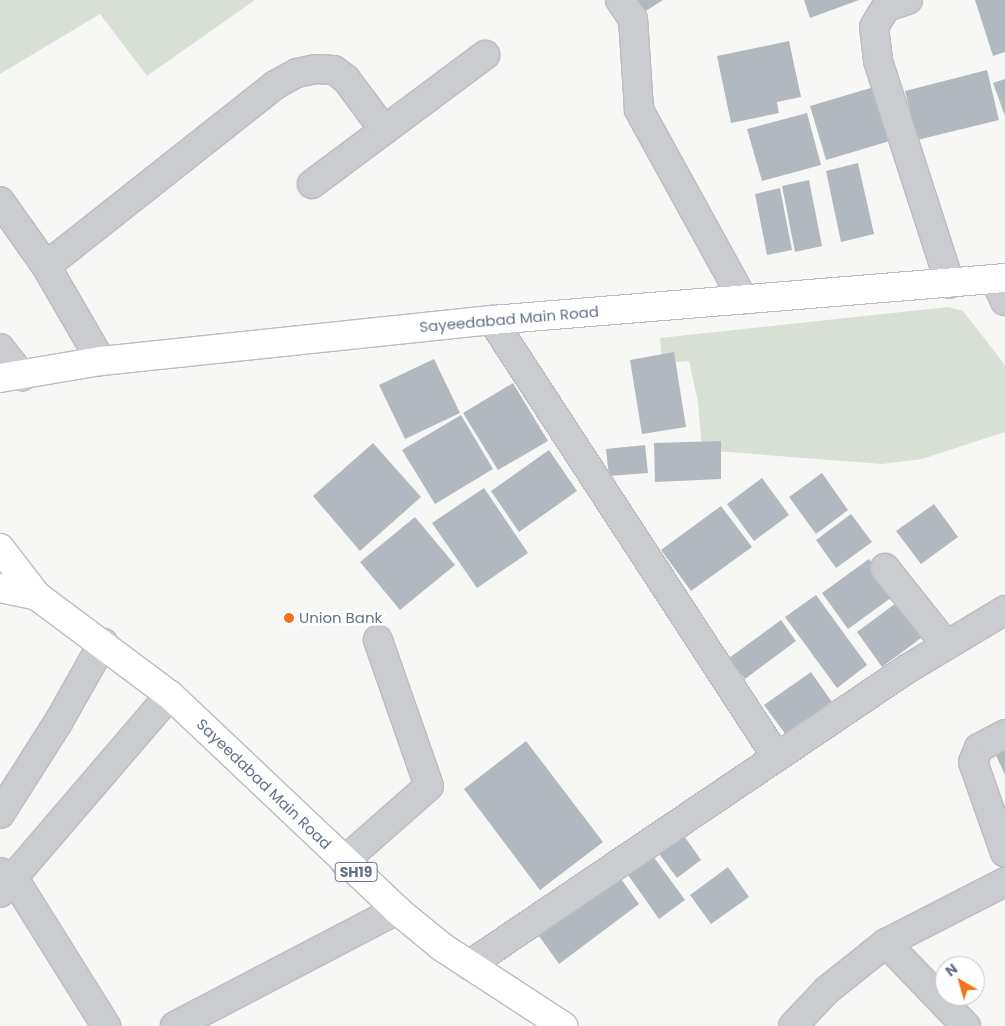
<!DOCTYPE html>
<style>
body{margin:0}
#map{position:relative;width:1005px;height:1026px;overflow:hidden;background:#f7f8f5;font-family:Poppins,sans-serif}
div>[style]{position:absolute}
.green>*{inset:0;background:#d8e0d5}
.building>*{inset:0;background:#b2b8c0}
.roads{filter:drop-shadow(1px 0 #babdc2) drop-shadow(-1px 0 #babdc2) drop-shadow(0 1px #babdc2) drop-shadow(0 -1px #babdc2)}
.minor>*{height:28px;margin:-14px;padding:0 14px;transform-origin:14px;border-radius:14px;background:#caccd0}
.major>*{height:28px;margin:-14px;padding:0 14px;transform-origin:14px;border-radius:14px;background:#fff}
.dots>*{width:14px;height:14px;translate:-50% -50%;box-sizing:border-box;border:2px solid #fff;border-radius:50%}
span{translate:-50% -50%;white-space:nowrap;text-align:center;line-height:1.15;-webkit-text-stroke:5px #fff;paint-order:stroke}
.shield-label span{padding:1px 4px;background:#fff;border:1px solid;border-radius:4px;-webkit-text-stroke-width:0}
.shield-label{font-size:14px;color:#647289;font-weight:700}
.street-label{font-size:15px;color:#647289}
.poi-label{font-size:15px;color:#647289}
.left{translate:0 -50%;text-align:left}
.north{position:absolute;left:935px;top:956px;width:50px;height:50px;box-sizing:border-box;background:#fff;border:1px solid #c1c7d0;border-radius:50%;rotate:322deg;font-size:14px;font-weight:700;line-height:20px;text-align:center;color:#647289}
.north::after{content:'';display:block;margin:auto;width:18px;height:22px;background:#f57218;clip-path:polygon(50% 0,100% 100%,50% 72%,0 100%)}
</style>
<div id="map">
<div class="green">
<i style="clip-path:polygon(0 0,255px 0,147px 76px,100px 14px,0 74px)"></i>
<i style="clip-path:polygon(948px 307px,963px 311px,1005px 365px,1005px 432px,922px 459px,882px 464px,702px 450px,698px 402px,689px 361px,662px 363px,660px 338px)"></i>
</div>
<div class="building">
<i style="clip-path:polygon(632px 0,663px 0,641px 14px)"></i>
<i style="clip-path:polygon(804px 0,859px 0,810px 18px)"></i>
<i style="clip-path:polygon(975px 0,1005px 0,1005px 52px,993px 56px)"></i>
<i style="clip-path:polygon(789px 41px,801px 97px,777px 102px,779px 113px,731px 123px,717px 56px)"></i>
<i style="clip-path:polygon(987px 70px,999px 120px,917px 140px,905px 91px)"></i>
<i style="clip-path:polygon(1005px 79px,1005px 116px,993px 83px)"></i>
<i style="clip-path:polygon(874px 87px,890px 141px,826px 160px,810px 106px)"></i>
<i style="clip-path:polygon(807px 113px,821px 165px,762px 181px,747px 129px)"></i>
<i style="clip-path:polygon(858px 163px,874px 234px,841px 242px,826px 171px)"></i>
<i style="clip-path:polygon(809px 180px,822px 246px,795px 252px,782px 186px)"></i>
<i style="clip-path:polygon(780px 188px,792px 250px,767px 255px,755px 194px)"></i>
<i style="clip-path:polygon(674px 352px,686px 427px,642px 434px,630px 360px)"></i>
<i style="clip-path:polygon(434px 359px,460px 413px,405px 439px,379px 385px)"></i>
<i style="clip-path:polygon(513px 383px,548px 441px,498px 470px,463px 413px)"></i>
<i style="clip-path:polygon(461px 415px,493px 469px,435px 504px,402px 450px)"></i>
<i style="clip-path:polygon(721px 441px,721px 479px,655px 482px,654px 443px)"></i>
<i style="clip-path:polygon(373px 443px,421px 497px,360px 551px,313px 496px)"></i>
<i style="clip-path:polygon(645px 445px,648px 473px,609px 476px,606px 449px)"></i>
<i style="clip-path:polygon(549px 450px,577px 491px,519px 532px,491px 491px)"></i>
<i style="clip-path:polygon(822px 473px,848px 510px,816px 534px,789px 497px)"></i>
<i style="clip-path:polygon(762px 478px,789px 515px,754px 541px,727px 504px)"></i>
<i style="clip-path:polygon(484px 488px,528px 553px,477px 588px,432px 523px)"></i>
<i style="clip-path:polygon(934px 504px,958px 537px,921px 564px,896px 531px)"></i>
<i style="clip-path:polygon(721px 506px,752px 547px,691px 591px,661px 550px)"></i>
<i style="clip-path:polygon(851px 514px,872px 542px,836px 568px,816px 540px)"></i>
<i style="clip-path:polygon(415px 517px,455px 565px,400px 610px,360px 562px)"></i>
<i style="clip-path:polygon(869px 559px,895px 595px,848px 629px,822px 593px)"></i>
<i style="clip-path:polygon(816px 595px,867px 665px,837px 688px,785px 617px)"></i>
<i style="clip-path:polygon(900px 600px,925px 635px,882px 667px,857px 632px)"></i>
<i style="clip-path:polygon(781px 620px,796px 641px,745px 679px,729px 658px)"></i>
<i style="clip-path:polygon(811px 672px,832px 702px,786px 735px,764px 705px)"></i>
<i style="clip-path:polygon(526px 741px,603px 842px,540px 890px,464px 789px)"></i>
<i style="clip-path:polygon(1005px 743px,1005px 775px,993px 749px)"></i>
<i style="clip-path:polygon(682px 833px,701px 860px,677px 878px,657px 851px)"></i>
<i style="clip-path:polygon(653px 856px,685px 900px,659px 919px,628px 875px)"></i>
<i style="clip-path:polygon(728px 867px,749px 897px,711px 924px,690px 895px)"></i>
<i style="clip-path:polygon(619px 876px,639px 904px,559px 964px,539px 936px)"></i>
</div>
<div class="roads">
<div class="minor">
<i style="left:620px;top:0;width:23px;rotate:56deg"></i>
<i style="left:633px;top:19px;width:91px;rotate:86.2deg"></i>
<i style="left:639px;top:110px;width:216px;rotate:61.2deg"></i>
<i style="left:908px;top:0;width:23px;rotate:162deg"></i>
<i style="left:886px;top:7px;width:23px;rotate:121deg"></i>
<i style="left:874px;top:27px;width:34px;rotate:83deg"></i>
<i style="left:878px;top:61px;width:234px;rotate:72.1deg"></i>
<i style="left:312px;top:184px;width:216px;rotate:-36.7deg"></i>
<i style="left:0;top:201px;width:80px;rotate:54.7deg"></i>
<i style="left:46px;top:266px;width:110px;rotate:59.9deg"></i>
<i style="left:46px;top:266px;width:292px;rotate:-38.3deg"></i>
<i style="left:275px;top:85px;width:25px;rotate:-29deg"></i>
<i style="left:297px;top:73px;width:19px;rotate:-12deg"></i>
<i style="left:316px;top:69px;width:18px;rotate:3deg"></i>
<i style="left:334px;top:70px;width:15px;rotate:37deg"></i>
<i style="left:346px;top:79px;width:64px;rotate:53.3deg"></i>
<i style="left:995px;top:280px;width:23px;rotate:65deg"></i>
<i style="left:492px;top:320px;width:520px;rotate:56.92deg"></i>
<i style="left:0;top:348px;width:36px;rotate:52deg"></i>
<i style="left:885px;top:568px;width:98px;rotate:51.6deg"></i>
<i style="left:1005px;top:734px;width:30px;rotate:152deg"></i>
<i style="left:979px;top:748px;width:15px;rotate:113deg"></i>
<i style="left:973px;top:762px;width:96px;rotate:70.6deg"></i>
<i style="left:0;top:814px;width:110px;rotate:-57.6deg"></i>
<i style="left:59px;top:721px;width:90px;rotate:-60.6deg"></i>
<i style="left:344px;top:861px;width:113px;rotate:-41.4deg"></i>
<i style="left:429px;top:786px;width:155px;rotate:-109.3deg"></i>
<i style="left:0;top:872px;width:14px;rotate:21deg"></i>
<i style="left:13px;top:877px;width:176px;rotate:58deg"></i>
<i style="left:0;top:893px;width:261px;rotate:-49.4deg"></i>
<i style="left:886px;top:943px;width:115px;rotate:46.1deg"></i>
<i style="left:469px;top:965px;width:529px;rotate:-34.05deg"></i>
<i style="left:907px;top:669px;width:114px;rotate:-31deg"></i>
<i style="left:175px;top:1026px;width:250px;rotate:-27.6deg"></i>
<i style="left:793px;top:1026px;width:50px;rotate:-46.6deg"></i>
<i style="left:827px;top:990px;width:75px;rotate:-38.5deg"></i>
<i style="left:886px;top:943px;width:134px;rotate:-27.1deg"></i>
</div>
<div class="major">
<i style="left:0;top:378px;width:102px;rotate:-9.6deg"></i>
<i style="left:101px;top:361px;width:393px;rotate:-6deg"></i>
<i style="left:492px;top:320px;width:515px;rotate:-4.68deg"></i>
<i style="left:0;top:548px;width:61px;rotate:52.4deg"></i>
<i style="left:37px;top:596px;width:166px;rotate:36.7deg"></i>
<i style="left:170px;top:695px;width:313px;rotate:43.4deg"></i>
<i style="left:397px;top:910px;width:58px;rotate:39.4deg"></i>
<i style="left:442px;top:947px;width:145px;rotate:33.1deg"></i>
<i style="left:0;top:588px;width:38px;rotate:12deg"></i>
</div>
</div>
<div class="dots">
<i style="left:289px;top:618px;background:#f57218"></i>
</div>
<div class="shield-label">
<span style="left:356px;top:872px">SH19</span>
</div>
<div class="street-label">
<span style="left:509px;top:319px;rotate:-5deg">Sayeedabad Main Road</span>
<span style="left:264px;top:784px;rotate:44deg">Sayeedabad Main Road</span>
</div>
<div class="poi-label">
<span class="left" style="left:299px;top:618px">Union Bank</span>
</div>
<div class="north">N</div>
</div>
